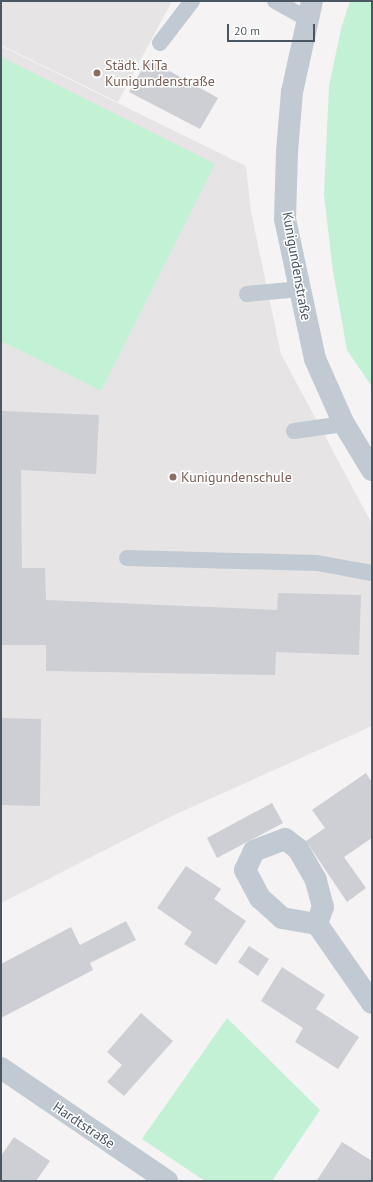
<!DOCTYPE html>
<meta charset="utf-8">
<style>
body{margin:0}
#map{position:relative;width:373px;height:1182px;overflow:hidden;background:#f5f3f3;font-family:"PT Sans",sans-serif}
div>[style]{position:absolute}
.education>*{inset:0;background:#e6e4e5}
.green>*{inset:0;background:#c3f1d5}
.building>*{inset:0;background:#cdcfd5}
.service>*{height:16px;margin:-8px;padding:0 8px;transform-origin:8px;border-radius:8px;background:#c1cad2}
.minor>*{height:22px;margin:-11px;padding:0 11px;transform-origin:11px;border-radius:11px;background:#c1cad2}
.dots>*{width:11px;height:11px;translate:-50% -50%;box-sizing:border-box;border:2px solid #fff;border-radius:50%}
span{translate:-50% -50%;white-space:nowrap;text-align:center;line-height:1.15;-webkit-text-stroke:3px #fff;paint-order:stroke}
.education-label{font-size:14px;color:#785e54}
.left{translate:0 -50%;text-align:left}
.street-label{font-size:14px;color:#4a5661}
.frame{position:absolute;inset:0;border:2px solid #4a5661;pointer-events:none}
.scale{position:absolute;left:227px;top:24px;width:88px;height:18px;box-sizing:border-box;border:2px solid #4a5661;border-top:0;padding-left:5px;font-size:12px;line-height:14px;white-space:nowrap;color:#4a5661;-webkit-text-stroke:3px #fff;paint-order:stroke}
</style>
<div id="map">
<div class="education">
<i style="clip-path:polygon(1px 1px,172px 1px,118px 102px,1px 45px)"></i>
<i style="clip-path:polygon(1px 46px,246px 166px,251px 212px,281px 354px,372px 524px,372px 726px,174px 815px,1px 903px)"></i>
</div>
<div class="green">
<i style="clip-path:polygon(350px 1px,372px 1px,372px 387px,347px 350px,333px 271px,324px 195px,329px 86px,341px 29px)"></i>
<i style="clip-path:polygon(1px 57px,215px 164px,101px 391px,1px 341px)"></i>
<i style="clip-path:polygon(227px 1018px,320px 1110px,272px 1181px,205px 1181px,142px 1139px)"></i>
</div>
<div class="building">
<i style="clip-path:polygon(148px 59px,218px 98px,200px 129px,129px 92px)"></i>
<i style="clip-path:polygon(1px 411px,99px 415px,96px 474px,21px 470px,22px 568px,45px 568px,46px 600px,277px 610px,278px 593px,361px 595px,359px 655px,276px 652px,275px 675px,46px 671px,46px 645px,1px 645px)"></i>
<i style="clip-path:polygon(1px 718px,41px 719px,40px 806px,1px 805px)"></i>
<i style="clip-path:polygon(366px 773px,372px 782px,372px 838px,344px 857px,366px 888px,347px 902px,306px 841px,325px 828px,312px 810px)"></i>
<i style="clip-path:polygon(272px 803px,283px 823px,217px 858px,207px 838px)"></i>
<i style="clip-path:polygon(186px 866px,221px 889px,214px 899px,246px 921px,216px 965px,184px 944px,192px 932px,157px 908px)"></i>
<i style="clip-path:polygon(126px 921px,136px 940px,90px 963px,93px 970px,1px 1018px,1px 964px,71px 927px,80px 945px)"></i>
<i style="clip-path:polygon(249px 946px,269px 959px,258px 976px,238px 962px)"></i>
<i style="clip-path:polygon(282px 967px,325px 995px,316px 1009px,359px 1037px,338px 1069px,295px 1042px,303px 1028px,261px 1001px)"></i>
<i style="clip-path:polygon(141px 1013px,173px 1041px,124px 1096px,107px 1082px,122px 1065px,107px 1052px)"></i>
<i style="clip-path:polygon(14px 1137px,50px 1161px,36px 1181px,1px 1181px,1px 1156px)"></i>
<i style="clip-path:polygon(342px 1142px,372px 1161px,372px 1181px,317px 1180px)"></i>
</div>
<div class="service">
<i style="left:275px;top:1px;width:38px;rotate:29deg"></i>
<i style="left:160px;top:43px;width:53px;rotate:-52.7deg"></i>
<i style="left:247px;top:294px;width:53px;rotate:-5.4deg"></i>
<i style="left:294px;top:431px;width:50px;rotate:-8deg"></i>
<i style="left:127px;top:558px;width:190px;rotate:1.5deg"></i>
<i style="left:317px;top:563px;width:56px;rotate:10.3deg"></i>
</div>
<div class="minor">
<i style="left:312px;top:1px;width:93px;rotate:102.4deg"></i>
<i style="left:292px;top:92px;width:60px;rotate:94.8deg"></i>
<i style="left:287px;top:152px;width:67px;rotate:91.7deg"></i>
<i style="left:285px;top:219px;width:143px;rotate:77.9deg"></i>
<i style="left:315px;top:359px;width:71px;rotate:66deg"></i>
<i style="left:344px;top:424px;width:54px;rotate:58.7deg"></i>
<i style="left:317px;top:924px;width:18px;rotate:-71deg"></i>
<i style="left:323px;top:907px;width:28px;rotate:-105deg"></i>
<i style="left:316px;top:880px;width:36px;rotate:-120deg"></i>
<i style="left:298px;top:849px;width:16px;rotate:-142deg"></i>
<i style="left:285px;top:839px;width:33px;rotate:159deg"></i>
<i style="left:254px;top:851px;width:21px;rotate:115deg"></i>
<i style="left:245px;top:870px;width:32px;rotate:62deg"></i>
<i style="left:260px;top:898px;width:30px;rotate:42deg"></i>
<i style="left:282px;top:918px;width:36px;rotate:10deg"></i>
<i style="left:317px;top:924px;width:96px;rotate:55.2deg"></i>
<i style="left:1px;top:1068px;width:201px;rotate:34.2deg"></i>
</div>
<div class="dots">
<i style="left:97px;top:73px;background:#8d6e63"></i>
<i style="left:173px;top:477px;background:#8d6e63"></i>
</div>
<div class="education-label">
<span class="left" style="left:105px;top:73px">Städt. KiTa<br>Kunigundenstraße</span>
<span class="left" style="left:181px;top:477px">Kunigundenschule</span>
</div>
<div class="street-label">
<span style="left:297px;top:266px;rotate:80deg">Kunigundenstraße</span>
<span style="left:84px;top:1125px;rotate:34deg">Hardtstraße</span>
</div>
<div class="frame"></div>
<div class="scale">20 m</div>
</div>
